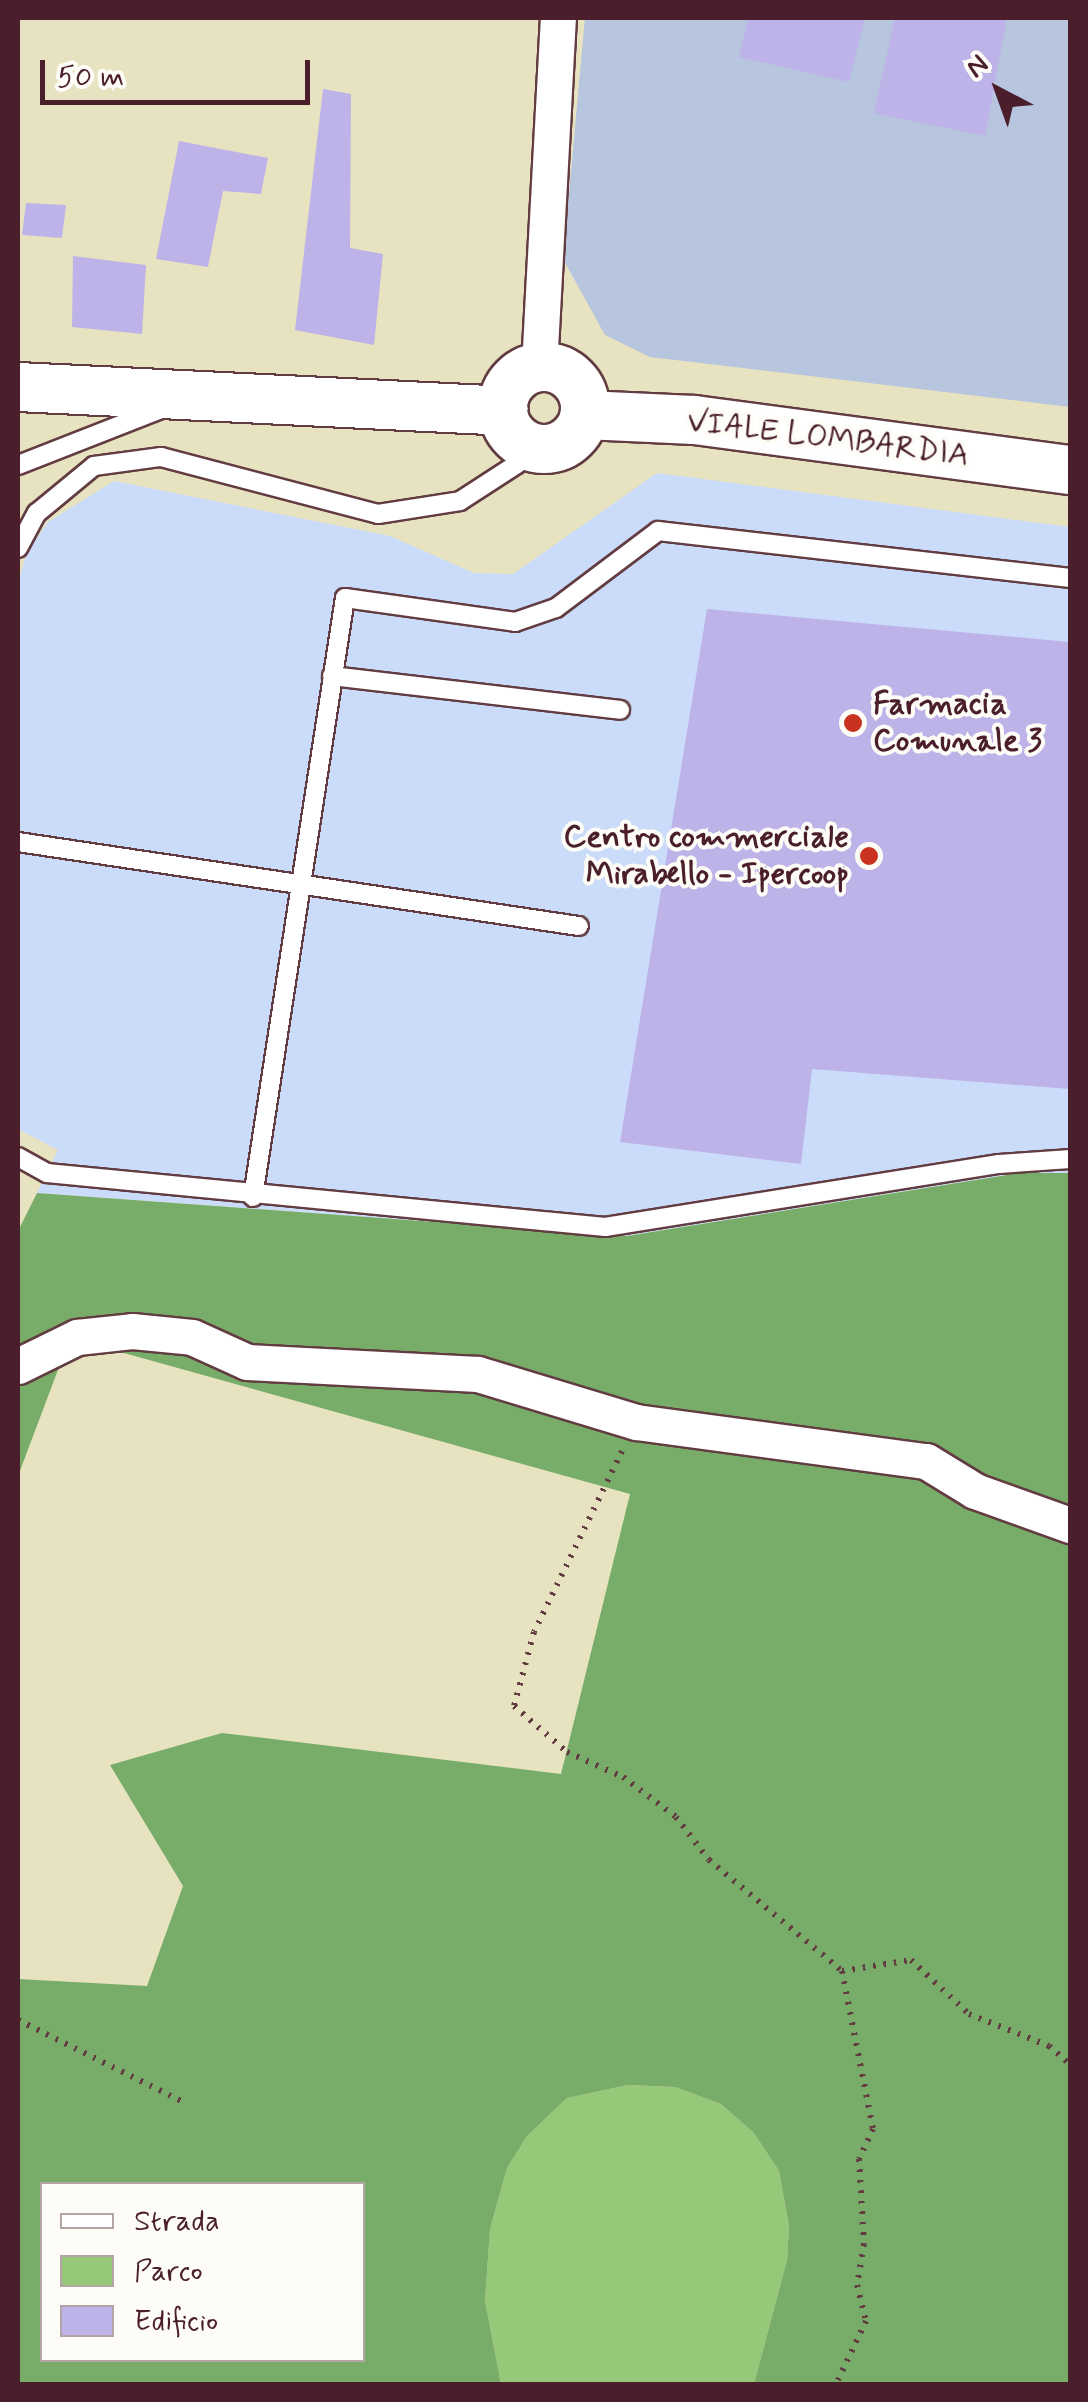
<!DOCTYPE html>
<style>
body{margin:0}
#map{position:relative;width:1088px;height:2402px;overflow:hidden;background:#e7e2c0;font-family:Mynerve,sans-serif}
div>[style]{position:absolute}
.built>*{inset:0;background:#cadcf9}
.industrial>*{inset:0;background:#b7c5de}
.green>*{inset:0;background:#96c879}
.forest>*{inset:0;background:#78ac69}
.building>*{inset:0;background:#bdb3e8}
.path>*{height:6px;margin-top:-3px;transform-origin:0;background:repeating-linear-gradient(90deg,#623c41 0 2.5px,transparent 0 10.5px)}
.roads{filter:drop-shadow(2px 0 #623c41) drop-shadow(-2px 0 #623c41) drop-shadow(0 2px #623c41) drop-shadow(0 -2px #623c41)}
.service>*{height:18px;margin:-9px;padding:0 9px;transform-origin:9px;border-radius:9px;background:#fff}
.minor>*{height:35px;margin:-17.5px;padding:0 17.5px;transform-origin:17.5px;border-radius:17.5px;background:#fff}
.secondary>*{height:48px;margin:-24px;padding:0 24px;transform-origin:24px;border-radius:24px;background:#fff}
.secondary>.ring{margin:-24px;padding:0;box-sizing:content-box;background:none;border:48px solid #fff;border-radius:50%}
.dots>*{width:28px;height:28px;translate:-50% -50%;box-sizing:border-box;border:5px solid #fdfcf7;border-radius:50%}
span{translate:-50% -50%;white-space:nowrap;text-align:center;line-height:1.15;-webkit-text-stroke:8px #fdfcf7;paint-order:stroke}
.street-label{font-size:32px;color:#4a1f2b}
.poi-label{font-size:32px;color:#4a1f2b;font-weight:700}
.left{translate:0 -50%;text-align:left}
.right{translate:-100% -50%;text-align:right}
.frame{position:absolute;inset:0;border:20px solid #4a1f2b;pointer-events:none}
.legend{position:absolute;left:40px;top:2182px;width:325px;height:180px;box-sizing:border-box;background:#fdfcf7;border:2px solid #b5a4a5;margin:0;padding:12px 18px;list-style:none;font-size:30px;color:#4a1f2b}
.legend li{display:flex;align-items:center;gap:20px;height:50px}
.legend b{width:50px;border:2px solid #b5a4a5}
.north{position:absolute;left:948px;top:40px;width:100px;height:100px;-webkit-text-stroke:8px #fdfcf7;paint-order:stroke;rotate:319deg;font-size:28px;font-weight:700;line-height:40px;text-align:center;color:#4a1f2b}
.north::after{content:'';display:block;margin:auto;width:35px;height:45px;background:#4a1f2b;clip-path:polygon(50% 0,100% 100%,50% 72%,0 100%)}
.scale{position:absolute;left:40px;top:60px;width:270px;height:45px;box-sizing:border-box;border:5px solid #4a1f2b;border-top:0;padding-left:12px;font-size:30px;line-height:35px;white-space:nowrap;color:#4a1f2b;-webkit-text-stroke:8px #fdfcf7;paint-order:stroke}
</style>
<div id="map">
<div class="built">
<i style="clip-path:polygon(657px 473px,1070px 527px,1070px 1173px,1019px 1173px,627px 1236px,37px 1193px,58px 1150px,18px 1129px,18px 583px,27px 552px,48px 522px,114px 481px,390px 536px,474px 573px,513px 574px)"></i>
</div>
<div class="industrial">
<i style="clip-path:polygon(585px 18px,1070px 18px,1070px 407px,650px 357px,605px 335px,563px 259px)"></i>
</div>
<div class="green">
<i style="clip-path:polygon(628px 2085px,675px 2087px,721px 2104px,754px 2133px,779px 2171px,789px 2226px,787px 2260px,754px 2384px,501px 2384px,485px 2301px,490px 2229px,507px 2168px,527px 2136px,567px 2098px)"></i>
</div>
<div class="forest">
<i style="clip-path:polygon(evenodd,1020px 1173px,1070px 1173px,1070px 2384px,754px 2384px,787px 2260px,789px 2226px,779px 2171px,754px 2133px,721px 2104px,675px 2087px,628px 2085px,567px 2098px,527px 2136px,507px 2168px,490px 2229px,485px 2301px,501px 2384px,18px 2384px,18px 1979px,147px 1986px,183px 1886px,110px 1765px,222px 1733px,561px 1774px,630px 1494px,70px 1338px,18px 1476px,18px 1231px,37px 1193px,627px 1236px,1020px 1173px,42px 2184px,362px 2184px,362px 2360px,42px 2360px,42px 2184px)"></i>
</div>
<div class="building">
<i style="clip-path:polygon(748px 18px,865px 18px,849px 82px,739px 57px)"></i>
<i style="clip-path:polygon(895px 18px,1007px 18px,985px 136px,874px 113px)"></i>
<i style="clip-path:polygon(323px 89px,351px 94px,350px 248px,383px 254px,374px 345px,295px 330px)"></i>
<i style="clip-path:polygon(179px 141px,268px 158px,261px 194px,223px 191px,208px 267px,156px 259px)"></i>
<i style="clip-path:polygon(26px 203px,66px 205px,62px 238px,22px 235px)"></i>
<i style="clip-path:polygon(73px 256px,146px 265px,142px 334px,72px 327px)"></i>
<i style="clip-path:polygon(707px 609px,1070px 642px,1070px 1089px,812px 1069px,801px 1164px,620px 1142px)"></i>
</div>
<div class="path">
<i style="left:622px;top:1451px;width:201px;rotate:115.9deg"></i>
<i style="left:534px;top:1632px;width:77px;rotate:105.1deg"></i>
<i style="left:514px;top:1706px;width:70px;rotate:41deg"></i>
<i style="left:567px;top:1752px;width:61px;rotate:24.1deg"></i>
<i style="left:623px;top:1777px;width:66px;rotate:37deg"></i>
<i style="left:676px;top:1817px;width:54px;rotate:52.5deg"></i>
<i style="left:709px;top:1860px;width:173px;rotate:39.8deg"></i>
<i style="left:842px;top:1971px;width:161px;rotate:78.9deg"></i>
<i style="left:873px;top:2129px;width:33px;rotate:115deg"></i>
<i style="left:859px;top:2159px;width:85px;rotate:86.6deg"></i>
<i style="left:864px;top:2244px;width:42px;rotate:99.7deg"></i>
<i style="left:857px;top:2285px;width:37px;rotate:76deg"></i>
<i style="left:866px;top:2321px;width:70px;rotate:115.5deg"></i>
<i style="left:842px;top:1971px;width:70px;rotate:-9.1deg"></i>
<i style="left:911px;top:1960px;width:79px;rotate:43deg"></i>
<i style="left:969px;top:2014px;width:86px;rotate:21.8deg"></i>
<i style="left:1049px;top:2046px;width:28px;rotate:41deg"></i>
<i style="left:18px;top:2020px;width:182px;rotate:26.4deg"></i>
</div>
<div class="roads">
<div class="service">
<i style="left:18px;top:465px;width:154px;rotate:-21.4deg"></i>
<i style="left:18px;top:548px;width:40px;rotate:-62deg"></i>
<i style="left:37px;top:513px;width:74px;rotate:-39.5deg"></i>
<i style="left:94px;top:466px;width:68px;rotate:-7.7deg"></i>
<i style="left:161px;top:457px;width:224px;rotate:14.7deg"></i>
<i style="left:378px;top:514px;width:83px;rotate:-9deg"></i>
<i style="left:460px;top:501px;width:68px;rotate:-33deg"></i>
<i style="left:517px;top:464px;width:21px;rotate:-71deg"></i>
<i style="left:332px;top:676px;width:290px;rotate:6.7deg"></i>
<i style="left:18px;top:842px;width:567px;rotate:8.52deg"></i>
<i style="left:18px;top:1157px;width:33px;rotate:29deg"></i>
<i style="left:47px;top:1173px;width:561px;rotate:5.53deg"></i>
<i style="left:605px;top:1227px;width:399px;rotate:-9.1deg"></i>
<i style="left:999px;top:1164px;width:71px;rotate:-4deg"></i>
<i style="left:253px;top:1197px;width:606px;rotate:-81.27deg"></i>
<i style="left:345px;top:598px;width:172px;rotate:8deg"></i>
<i style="left:515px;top:622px;width:43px;rotate:-18.9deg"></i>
<i style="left:556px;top:608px;width:128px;rotate:-37deg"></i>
<i style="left:658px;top:531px;width:415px;rotate:6.5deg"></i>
</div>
<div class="minor">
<i style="left:539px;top:367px;width:350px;rotate:-86.9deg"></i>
<i style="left:18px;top:1366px;width:66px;rotate:-26.2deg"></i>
<i style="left:77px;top:1337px;width:55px;rotate:-6.2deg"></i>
<i style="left:132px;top:1331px;width:60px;rotate:5.7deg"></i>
<i style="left:192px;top:1337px;width:60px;rotate:24.4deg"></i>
<i style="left:247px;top:1362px;width:231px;rotate:3deg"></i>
<i style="left:478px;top:1374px;width:165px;rotate:16.9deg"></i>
<i style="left:636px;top:1422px;width:293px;rotate:7.7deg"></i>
<i style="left:926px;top:1461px;width:57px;rotate:31.5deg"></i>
<i style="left:975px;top:1491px;width:101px;rotate:19.7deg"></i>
</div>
<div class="secondary">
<i class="ring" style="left:503px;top:367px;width:34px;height:34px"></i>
<i style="left:18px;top:387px;width:486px;rotate:2.8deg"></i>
<i style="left:585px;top:415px;width:109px;rotate:2.6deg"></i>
<i style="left:694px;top:420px;width:379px;rotate:7.6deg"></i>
</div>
</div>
<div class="dots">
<i style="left:853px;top:723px;background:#c8321e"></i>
<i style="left:869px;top:856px;background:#c8321e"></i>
</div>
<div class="street-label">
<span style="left:828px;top:439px;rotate:7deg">VIALE LOMBARDIA</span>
</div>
<div class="poi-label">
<span class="left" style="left:873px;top:723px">Farmacia<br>Comunale 3</span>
<span class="right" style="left:849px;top:856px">Centro commerciale<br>Mirabello - Ipercoop</span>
</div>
<div class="frame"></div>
<ul class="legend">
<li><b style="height:12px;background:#fff"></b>Strada</li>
<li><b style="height:28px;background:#96c879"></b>Parco</li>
<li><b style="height:28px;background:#bdb3e8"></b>Edificio</li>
</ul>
<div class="north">N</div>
<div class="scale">50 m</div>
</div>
